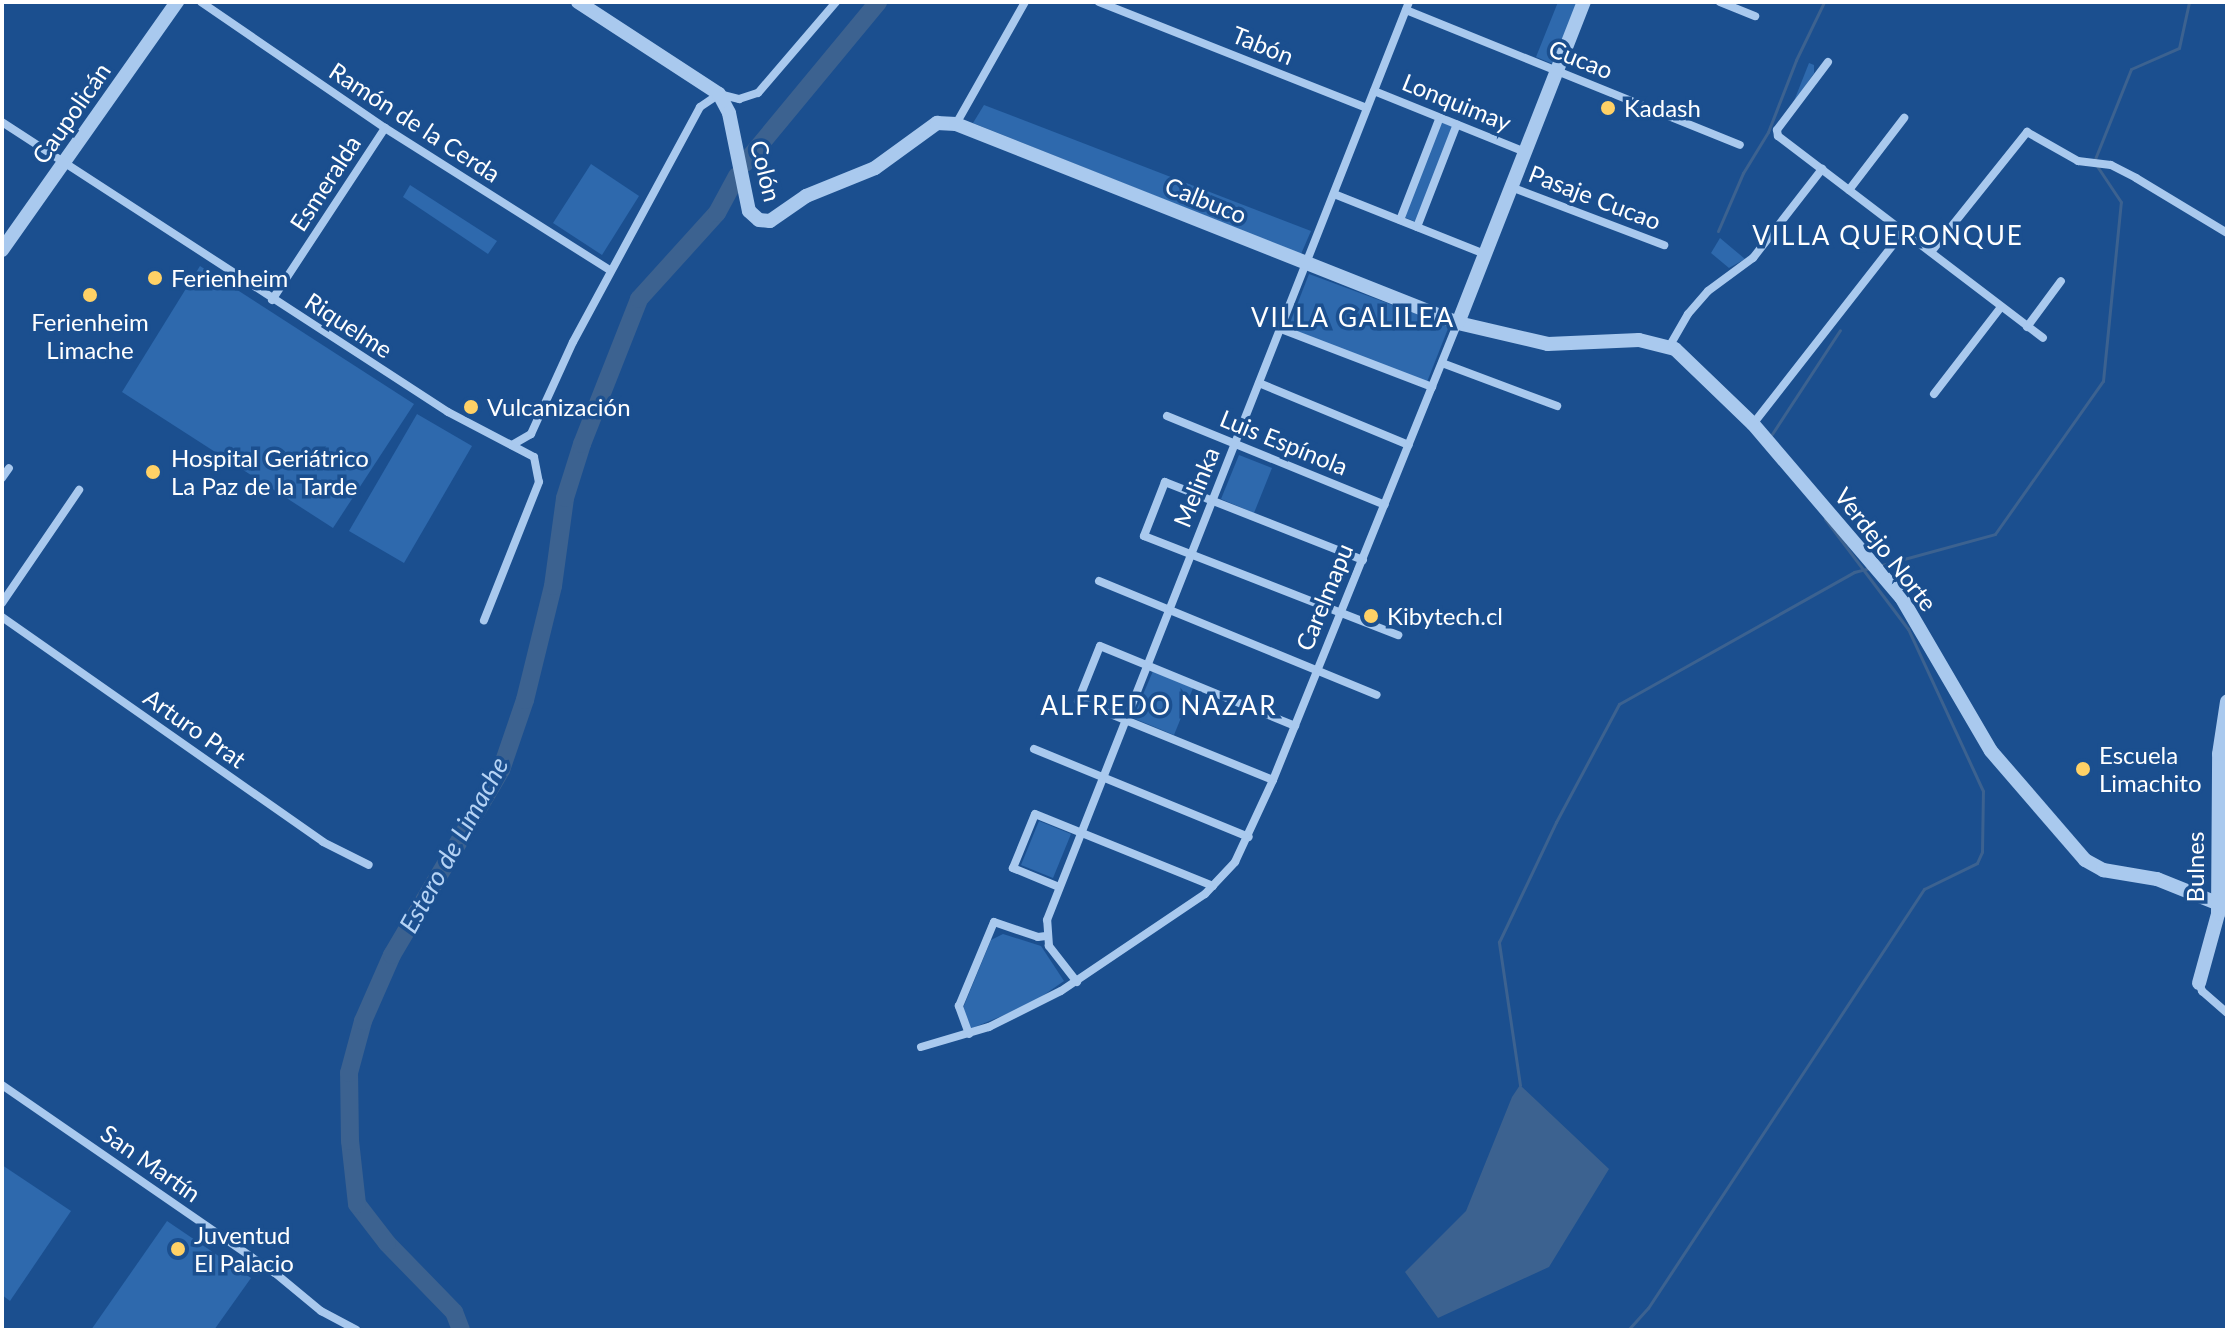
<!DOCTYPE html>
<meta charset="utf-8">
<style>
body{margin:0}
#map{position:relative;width:2229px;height:1332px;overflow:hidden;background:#1b4f8f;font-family:Lato,sans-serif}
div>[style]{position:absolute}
.green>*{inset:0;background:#2e69ad}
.water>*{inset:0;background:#3c6290}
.stream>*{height:3px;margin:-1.5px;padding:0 1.5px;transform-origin:1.5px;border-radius:1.5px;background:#3c6290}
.river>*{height:18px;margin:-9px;padding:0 9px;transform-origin:9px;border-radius:9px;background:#3c6290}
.minor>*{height:8px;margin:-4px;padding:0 4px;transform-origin:4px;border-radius:4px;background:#a9c9ee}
.tertiary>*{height:14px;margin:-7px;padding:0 7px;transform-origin:7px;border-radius:7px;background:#a9c9ee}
.dots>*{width:22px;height:22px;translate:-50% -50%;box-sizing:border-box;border:4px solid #1b4f8f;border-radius:50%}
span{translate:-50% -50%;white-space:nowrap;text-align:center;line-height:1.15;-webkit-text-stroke:7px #1b4f8f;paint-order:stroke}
.street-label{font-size:24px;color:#fff}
.poi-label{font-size:24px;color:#fff}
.left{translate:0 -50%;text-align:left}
.neighbourhood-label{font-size:26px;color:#fff;letter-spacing:2px}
.water-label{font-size:26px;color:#b5d3f5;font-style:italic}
.frame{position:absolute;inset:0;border:4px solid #fff;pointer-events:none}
</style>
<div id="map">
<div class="green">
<i style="clip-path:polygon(1558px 2px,1577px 2px,1553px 64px,1536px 57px)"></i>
<i style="clip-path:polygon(1809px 63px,1814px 65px,1814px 73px,1792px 106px)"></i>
<i style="clip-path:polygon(984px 105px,1311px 231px,1301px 254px,973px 123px)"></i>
<i style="clip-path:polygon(1441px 122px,1454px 127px,1416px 222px,1404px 217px)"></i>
<i style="clip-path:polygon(591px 164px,639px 196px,602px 255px,553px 223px)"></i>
<i style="clip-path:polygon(410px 185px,497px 241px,488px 254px,403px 197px)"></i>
<i style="clip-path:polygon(1720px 238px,1745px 259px,1729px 268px,1711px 253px)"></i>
<i style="clip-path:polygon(200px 266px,414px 404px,333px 528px,122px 392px)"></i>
<i style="clip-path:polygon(1309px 274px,1449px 326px,1427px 382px,1288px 328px)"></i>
<i style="clip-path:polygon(417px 414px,472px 446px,404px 563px,349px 531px)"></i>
<i style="clip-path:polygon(1239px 455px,1272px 468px,1254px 513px,1221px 499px)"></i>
<i style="clip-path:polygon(1153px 671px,1193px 688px,1174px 735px,1133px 718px)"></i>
<i style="clip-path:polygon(1039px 821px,1071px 834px,1053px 878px,1021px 865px)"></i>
<i style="clip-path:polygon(1003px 934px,1041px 946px,1064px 981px,1031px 1004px,970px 1029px,963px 1008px,991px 940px)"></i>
<i style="clip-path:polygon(2px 1165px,71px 1211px,10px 1301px,2px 1295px)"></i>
<i style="clip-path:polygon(167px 1221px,251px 1278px,214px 1330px,91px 1330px)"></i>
</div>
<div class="water">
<i style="clip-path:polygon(1520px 1085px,1609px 1169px,1549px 1267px,1438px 1318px,1405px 1272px,1466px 1211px,1512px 1097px)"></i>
</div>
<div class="stream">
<i style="left:2095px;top:159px;width:97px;rotate:-68.2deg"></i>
<i style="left:2131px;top:69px;width:52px;rotate:-23.6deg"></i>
<i style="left:2179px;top:48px;width:47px;rotate:-77.7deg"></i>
<i style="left:1718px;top:231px;width:63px;rotate:-66.7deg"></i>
<i style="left:1743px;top:173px;width:48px;rotate:-58.6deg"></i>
<i style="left:1768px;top:132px;width:77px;rotate:-68.7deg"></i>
<i style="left:1796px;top:60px;width:64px;rotate:-64.2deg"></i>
<i style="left:1772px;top:434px;width:124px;rotate:-56.8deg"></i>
<i style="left:1882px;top:565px;width:117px;rotate:-15.3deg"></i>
<i style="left:1995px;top:534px;width:187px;rotate:-54.8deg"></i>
<i style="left:2103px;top:381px;width:180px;rotate:-84.3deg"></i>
<i style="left:2121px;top:202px;width:43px;rotate:-123.7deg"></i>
<i style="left:1520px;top:1085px;width:145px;rotate:-98.4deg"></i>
<i style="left:1499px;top:942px;width:133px;rotate:-64.6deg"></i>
<i style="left:1556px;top:822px;width:134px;rotate:-61.9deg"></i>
<i style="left:1619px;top:704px;width:270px;rotate:-29.3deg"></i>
<i style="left:1854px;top:572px;width:16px;rotate:-14deg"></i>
<i style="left:1628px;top:1330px;width:30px;rotate:-48deg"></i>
<i style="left:1648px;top:1308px;width:502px;rotate:-56.63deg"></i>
<i style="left:1924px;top:889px;width:59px;rotate:-26.1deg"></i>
<i style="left:1977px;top:863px;width:12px;rotate:-66deg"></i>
<i style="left:1982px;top:852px;width:61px;rotate:-89.1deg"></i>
<i style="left:1983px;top:791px;width:179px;rotate:-114.8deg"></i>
<i style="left:1908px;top:629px;width:138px;rotate:-127deg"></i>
</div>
<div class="river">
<i style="left:745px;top:163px;width:209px;rotate:-50.4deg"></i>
<i style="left:461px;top:1330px;width:19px;rotate:-111deg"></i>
<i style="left:454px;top:1312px;width:96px;rotate:-134.2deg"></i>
<i style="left:387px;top:1243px;width:49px;rotate:-127.6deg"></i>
<i style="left:357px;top:1204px;width:63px;rotate:-96.3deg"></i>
<i style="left:350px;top:1141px;width:68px;rotate:-90.8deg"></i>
<i style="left:349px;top:1073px;width:54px;rotate:-74.9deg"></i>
<i style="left:363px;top:1021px;width:72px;rotate:-66.3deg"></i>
<i style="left:392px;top:955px;width:215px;rotate:-59.5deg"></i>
<i style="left:501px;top:770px;width:74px;rotate:-71.1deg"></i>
<i style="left:525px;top:700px;width:117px;rotate:-76.2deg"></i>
<i style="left:553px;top:586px;width:89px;rotate:-82.2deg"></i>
<i style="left:565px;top:498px;width:57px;rotate:-72.5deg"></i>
<i style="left:582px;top:444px;width:156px;rotate:-68.5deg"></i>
<i style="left:639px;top:299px;width:116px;rotate:-47.8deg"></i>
<i style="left:717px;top:213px;width:42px;rotate:-61.6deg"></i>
</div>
<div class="minor">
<i style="left:201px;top:2px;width:223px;rotate:34.4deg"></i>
<i style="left:385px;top:128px;width:267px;rotate:32.3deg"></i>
<i style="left:1099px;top:2px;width:288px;rotate:21.6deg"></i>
<i style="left:1720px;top:2px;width:38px;rotate:22deg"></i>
<i style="left:1406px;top:10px;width:360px;rotate:22deg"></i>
<i style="left:1828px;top:62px;width:85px;rotate:126.9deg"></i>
<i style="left:1777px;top:130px;width:6px;rotate:81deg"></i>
<i style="left:1778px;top:136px;width:333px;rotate:37.3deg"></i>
<i style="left:1374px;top:91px;width:163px;rotate:22deg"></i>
<i style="left:2px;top:122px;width:532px;rotate:33.03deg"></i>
<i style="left:448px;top:412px;width:97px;rotate:27.6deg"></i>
<i style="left:534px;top:457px;width:25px;rotate:79deg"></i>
<i style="left:539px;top:482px;width:149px;rotate:111.7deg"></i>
<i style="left:956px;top:124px;width:140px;rotate:-60.5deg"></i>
<i style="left:1511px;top:187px;width:164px;rotate:20.8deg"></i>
<i style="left:1849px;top:190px;width:91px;rotate:-52.6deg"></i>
<i style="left:1334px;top:194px;width:162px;rotate:21.7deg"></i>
<i style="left:1400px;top:220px;width:110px;rotate:-68.8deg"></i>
<i style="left:1417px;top:227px;width:110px;rotate:-68.8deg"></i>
<i style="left:1931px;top:252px;width:154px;rotate:-51.3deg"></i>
<i style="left:2027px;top:132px;width:59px;rotate:29.6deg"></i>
<i style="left:2078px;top:161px;width:33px;rotate:7deg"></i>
<i style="left:2111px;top:165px;width:28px;rotate:27deg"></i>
<i style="left:2136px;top:178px;width:106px;rotate:31.1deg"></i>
<i style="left:272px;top:300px;width:206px;rotate:-56.7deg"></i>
<i style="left:2027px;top:327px;width:57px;rotate:-53.5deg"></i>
<i style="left:1281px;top:329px;width:162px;rotate:21deg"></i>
<i style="left:1669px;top:347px;width:38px;rotate:-60deg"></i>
<i style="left:1688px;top:314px;width:30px;rotate:-49deg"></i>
<i style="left:1708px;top:291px;width:56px;rotate:-36.3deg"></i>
<i style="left:1753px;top:258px;width:113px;rotate:-52.2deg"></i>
<i style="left:1442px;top:363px;width:123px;rotate:20.5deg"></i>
<i style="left:1259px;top:383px;width:162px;rotate:22.5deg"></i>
<i style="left:1934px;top:394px;width:110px;rotate:-52.4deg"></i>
<i style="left:1167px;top:416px;width:235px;rotate:22.2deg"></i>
<i style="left:1753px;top:424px;width:244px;rotate:-52deg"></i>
<i style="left:512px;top:445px;width:22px;rotate:-30deg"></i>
<i style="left:531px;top:434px;width:101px;rotate:-65.5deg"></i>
<i style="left:573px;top:342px;width:267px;rotate:-61.6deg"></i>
<i style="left:700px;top:107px;width:23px;rotate:-34deg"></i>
<i style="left:719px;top:94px;width:21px;rotate:14deg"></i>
<i style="left:739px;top:99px;width:20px;rotate:-18deg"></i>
<i style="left:758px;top:93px;width:120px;rotate:-49.4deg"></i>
<i style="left:2px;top:478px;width:12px;rotate:-55deg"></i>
<i style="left:1363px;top:560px;width:213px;rotate:-158.5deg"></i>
<i style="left:1165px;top:482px;width:58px;rotate:111.3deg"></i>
<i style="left:1144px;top:536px;width:273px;rotate:21.3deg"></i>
<i style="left:1099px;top:581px;width:300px;rotate:22.3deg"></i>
<i style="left:2px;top:603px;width:137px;rotate:-55.7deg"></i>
<i style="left:2px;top:617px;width:392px;rotate:35deg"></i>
<i style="left:323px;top:842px;width:51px;rotate:26.6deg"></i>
<i style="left:1034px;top:749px;width:232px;rotate:22.3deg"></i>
<i style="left:1273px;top:780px;width:210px;rotate:-157.9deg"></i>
<i style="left:1078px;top:701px;width:59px;rotate:-68.2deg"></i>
<i style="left:1100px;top:646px;width:211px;rotate:22.3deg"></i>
<i style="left:1059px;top:887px;width:50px;rotate:-157.6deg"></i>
<i style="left:1013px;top:868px;width:58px;rotate:-67.8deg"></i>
<i style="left:1035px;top:814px;width:192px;rotate:22deg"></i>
<i style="left:1077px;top:982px;width:46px;rotate:-127.9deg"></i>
<i style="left:1049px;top:946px;width:26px;rotate:-94deg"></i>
<i style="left:1047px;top:920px;width:987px;rotate:-68.48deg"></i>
<i style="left:2199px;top:983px;width:9px;rotate:69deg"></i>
<i style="left:2202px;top:991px;width:33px;rotate:41deg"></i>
<i style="left:969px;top:1034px;width:30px;rotate:-110deg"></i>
<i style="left:959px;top:1006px;width:91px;rotate:-67.4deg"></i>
<i style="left:994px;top:922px;width:46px;rotate:18.8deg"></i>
<i style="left:1038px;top:937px;width:8px;rotate:-7deg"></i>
<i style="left:921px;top:1047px;width:71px;rotate:-16.4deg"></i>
<i style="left:989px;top:1027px;width:80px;rotate:-26.6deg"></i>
<i style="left:1061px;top:991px;width:174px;rotate:-34deg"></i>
<i style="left:1205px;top:894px;width:44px;rotate:-46.8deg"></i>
<i style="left:1235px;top:862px;width:90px;rotate:-65.1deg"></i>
<i style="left:1273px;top:780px;width:493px;rotate:-68deg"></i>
<i style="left:2px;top:1085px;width:331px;rotate:34.6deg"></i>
<i style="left:275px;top:1273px;width:60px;rotate:39.6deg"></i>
<i style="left:321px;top:1311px;width:40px;rotate:28deg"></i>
</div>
<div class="tertiary">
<i style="left:578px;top:2px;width:168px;rotate:33.1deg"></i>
<i style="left:719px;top:94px;width:21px;rotate:62deg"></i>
<i style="left:729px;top:113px;width:100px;rotate:78.5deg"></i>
<i style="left:749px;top:211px;width:13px;rotate:42deg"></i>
<i style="left:759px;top:220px;width:11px;rotate:5deg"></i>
<i style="left:770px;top:221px;width:44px;rotate:-34.8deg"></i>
<i style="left:806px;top:196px;width:74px;rotate:-22.1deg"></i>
<i style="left:875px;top:168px;width:77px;rotate:-36deg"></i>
<i style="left:937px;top:123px;width:19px;rotate:3deg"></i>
<i style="left:956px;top:124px;width:540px;rotate:21.62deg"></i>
<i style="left:1458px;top:323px;width:92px;rotate:13.1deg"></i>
<i style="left:1548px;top:344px;width:91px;rotate:-2.5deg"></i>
<i style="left:1639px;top:340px;width:37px;rotate:14deg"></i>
<i style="left:1675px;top:349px;width:108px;rotate:43.9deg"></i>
<i style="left:1753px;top:424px;width:228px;rotate:49.5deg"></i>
<i style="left:1901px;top:597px;width:178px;rotate:59.7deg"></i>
<i style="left:1991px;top:751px;width:144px;rotate:49.2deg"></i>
<i style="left:2085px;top:860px;width:21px;rotate:29deg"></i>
<i style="left:2103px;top:870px;width:55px;rotate:9.5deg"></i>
<i style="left:2157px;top:879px;width:65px;rotate:21.8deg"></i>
<i style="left:2px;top:250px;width:304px;rotate:-54.8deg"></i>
<i style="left:1458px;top:323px;width:345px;rotate:-68.6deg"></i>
<i style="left:2199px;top:983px;width:72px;rotate:-74.6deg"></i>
<i style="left:2218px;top:914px;width:160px;rotate:-89.6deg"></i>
<i style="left:2219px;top:754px;width:53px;rotate:-81.3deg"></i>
</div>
<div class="dots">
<i style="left:1608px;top:108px;background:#ffd166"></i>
<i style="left:155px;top:278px;background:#ffd166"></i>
<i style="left:90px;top:295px;background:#ffd166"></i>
<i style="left:471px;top:407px;background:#ffd166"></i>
<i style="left:153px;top:472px;background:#ffd166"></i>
<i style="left:1371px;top:616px;background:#ffd166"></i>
<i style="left:2083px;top:769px;background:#ffd166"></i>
<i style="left:178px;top:1249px;background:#ffd166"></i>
</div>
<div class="street-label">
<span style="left:1263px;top:45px;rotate:22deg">Tabón</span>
<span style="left:1581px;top:59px;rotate:22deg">Cucao</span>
<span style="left:1457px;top:102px;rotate:22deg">Lonquimay</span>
<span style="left:71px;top:113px;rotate:-55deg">Caupolicán</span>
<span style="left:415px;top:122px;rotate:33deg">Ramón de la Cerda</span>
<span style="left:766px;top:171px;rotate:76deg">Colón</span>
<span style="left:325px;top:183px;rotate:-57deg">Esmeralda</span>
<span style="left:1595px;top:197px;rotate:21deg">Pasaje Cucao</span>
<span style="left:1206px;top:200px;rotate:22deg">Calbuco</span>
<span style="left:349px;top:325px;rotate:33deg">Riquelme</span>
<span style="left:1284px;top:442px;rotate:22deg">Luis Espínola</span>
<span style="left:1196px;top:487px;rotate:-68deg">Melinka</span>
<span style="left:1886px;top:549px;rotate:52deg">Verdejo Norte</span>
<span style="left:1324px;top:597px;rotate:-68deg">Carelmapu</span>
<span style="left:195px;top:728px;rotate:35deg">Arturo Prat</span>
<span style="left:2195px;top:867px;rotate:-90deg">Bulnes</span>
<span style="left:151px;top:1163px;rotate:35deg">San Martín</span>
</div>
<div class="poi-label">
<span class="left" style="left:1624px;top:108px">Kadash</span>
<span class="left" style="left:171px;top:278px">Ferienheim</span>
<span style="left:90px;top:336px">Ferienheim<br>Limache</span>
<span class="left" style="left:487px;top:407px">Vulcanización</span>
<span class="left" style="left:171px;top:472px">Hospital Geriátrico<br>La Paz de la Tarde</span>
<span class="left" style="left:1387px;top:616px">Kibytech.cl</span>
<span class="left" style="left:2099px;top:769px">Escuela<br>Limachito</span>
<span class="left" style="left:194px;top:1249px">Juventud<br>El Palacio</span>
</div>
<div class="neighbourhood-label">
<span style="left:1888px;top:236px">VILLA QUERONQUE</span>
<span style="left:1353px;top:318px">VILLA GALILEA</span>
<span style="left:1159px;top:706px">ALFREDO NAZAR</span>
</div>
<div class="water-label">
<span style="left:454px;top:845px;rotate:-61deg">Estero de Limache</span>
</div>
<div class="frame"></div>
</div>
